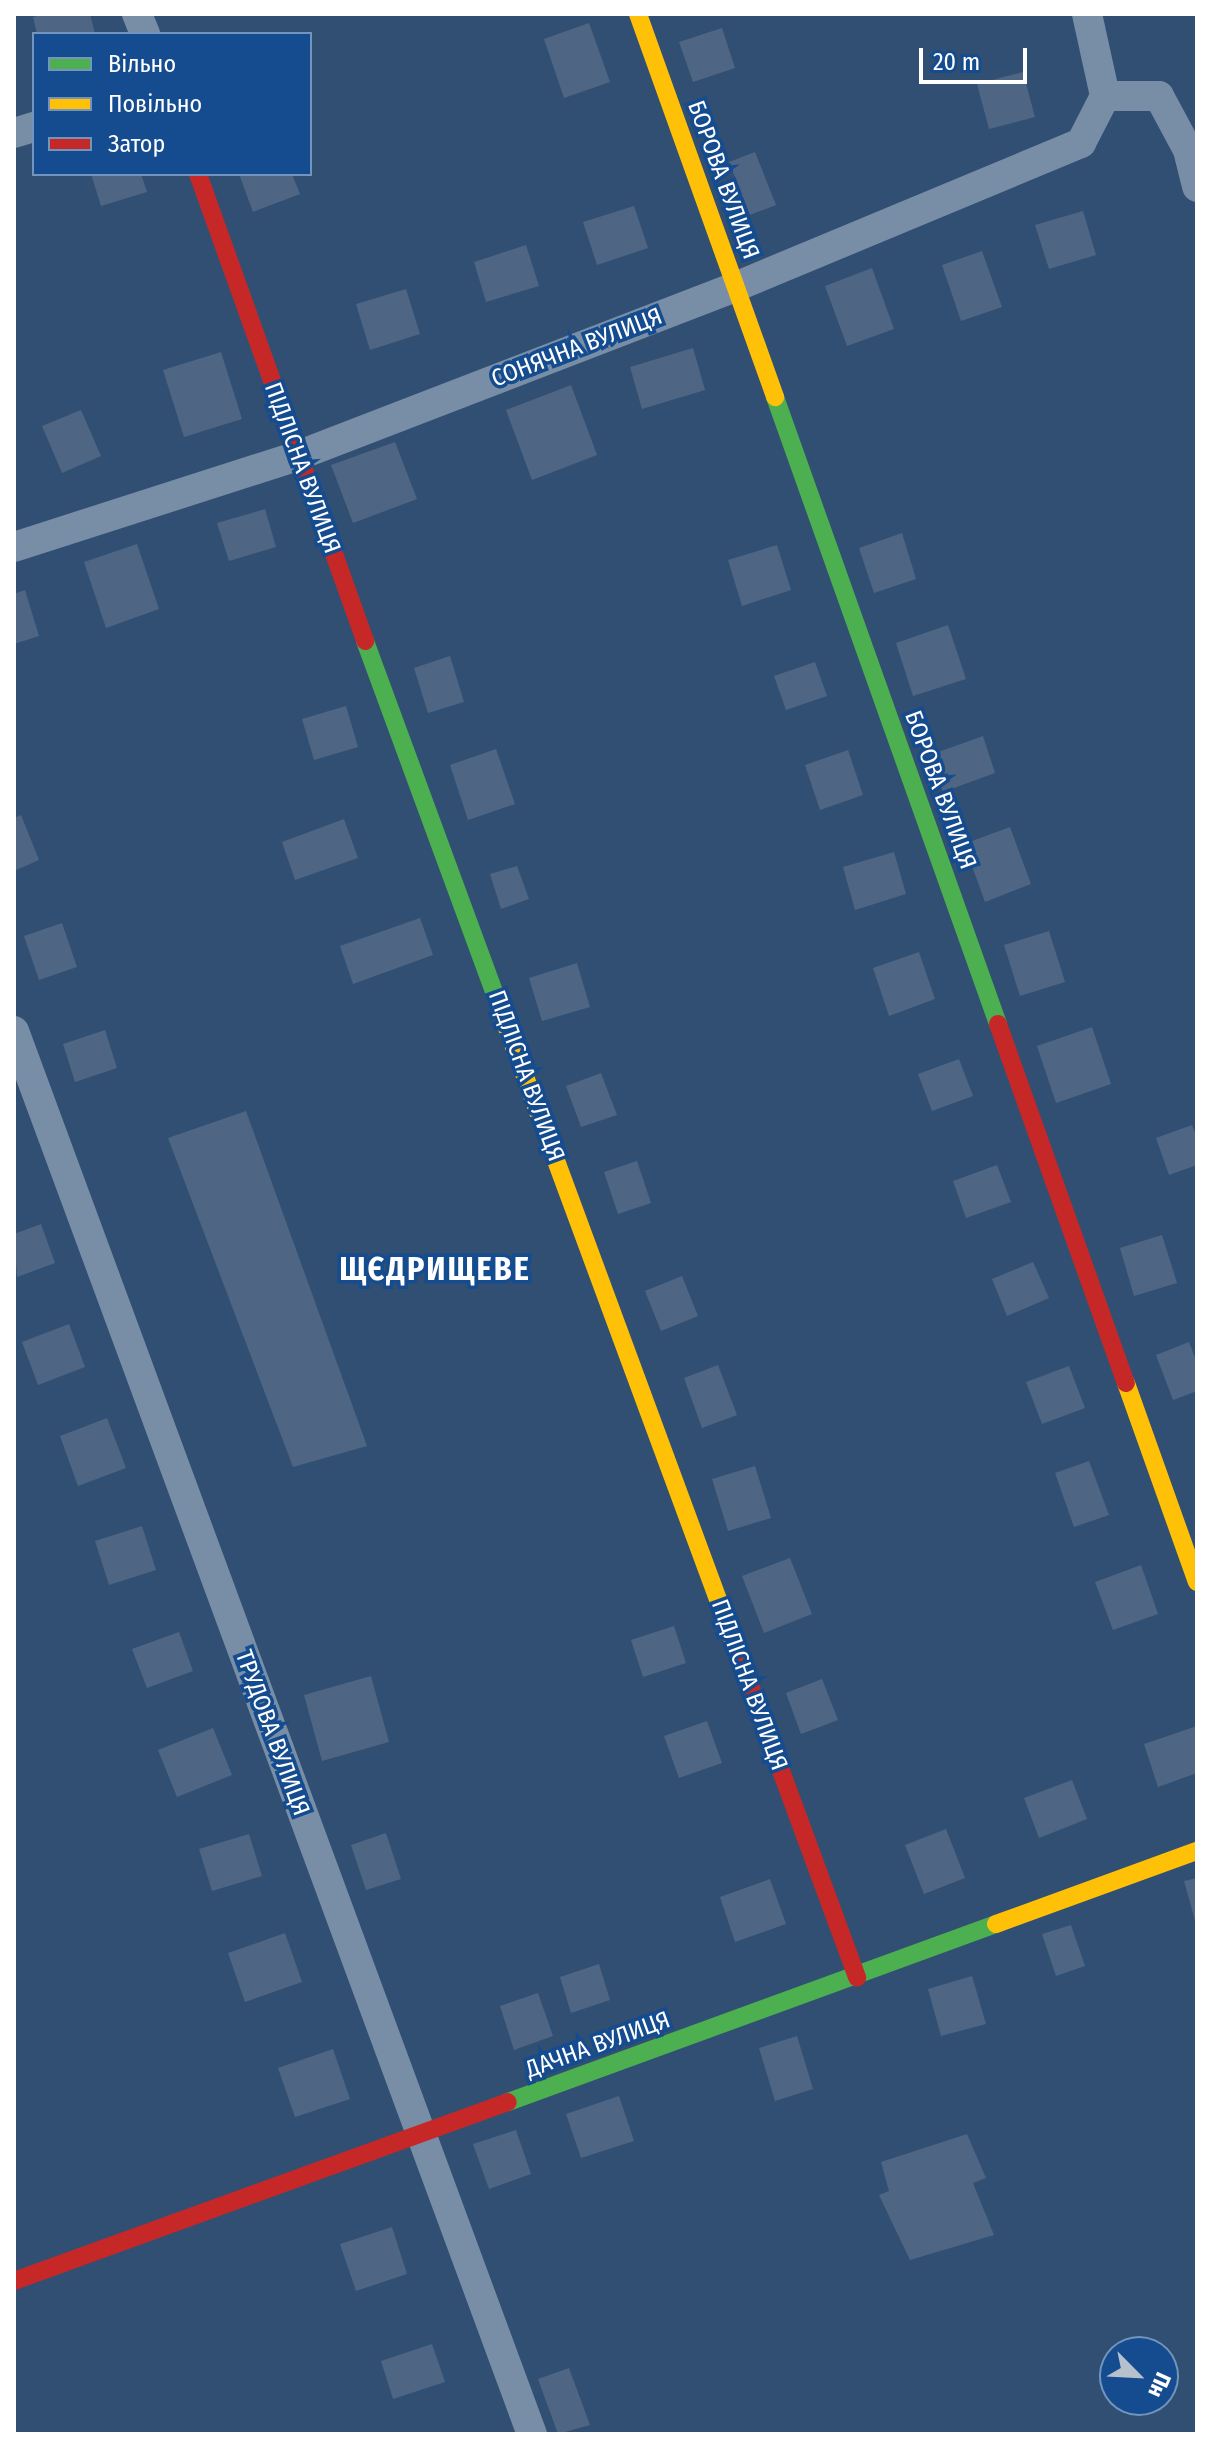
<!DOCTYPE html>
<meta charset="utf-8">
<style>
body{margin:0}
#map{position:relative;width:1211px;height:2448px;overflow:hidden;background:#314f73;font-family:"Fira Sans Condensed",sans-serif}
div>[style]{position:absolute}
.building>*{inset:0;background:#4e6683}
.street>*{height:30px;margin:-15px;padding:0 15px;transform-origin:15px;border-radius:15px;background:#788ea6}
.fast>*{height:18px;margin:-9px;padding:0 9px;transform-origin:9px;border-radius:9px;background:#4caf50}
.slow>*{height:18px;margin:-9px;padding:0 9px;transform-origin:9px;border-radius:9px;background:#ffc107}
.jam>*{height:18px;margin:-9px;padding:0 9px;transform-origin:9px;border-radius:9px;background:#c62828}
span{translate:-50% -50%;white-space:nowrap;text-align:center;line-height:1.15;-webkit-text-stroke:7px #154c8f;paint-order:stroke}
.street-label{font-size:24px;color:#fff}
.district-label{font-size:32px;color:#fff;font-weight:700;letter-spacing:2px}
.frame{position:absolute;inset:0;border:16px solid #fff;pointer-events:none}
.legend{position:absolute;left:32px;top:32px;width:280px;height:144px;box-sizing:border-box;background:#154c8f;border:2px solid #7394bc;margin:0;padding:10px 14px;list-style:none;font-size:24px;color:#fff}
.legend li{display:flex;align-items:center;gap:16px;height:40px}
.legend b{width:40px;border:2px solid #7394bc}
.north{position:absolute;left:1099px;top:2336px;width:80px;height:80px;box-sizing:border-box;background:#154c8f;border:2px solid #7394bc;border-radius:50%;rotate:114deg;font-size:22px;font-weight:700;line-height:32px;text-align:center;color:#fff}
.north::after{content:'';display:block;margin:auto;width:28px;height:36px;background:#b7c1ce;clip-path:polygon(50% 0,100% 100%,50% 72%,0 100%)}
.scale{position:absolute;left:919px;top:48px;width:108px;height:36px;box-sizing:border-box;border:4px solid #fff;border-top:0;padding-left:10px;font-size:24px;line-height:28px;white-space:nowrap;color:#fff;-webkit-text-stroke:6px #154c8f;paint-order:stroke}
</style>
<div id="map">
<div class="building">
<i style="clip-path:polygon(44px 14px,90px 14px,95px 34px,37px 34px,33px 17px)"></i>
<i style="clip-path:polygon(589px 23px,610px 82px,564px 98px,544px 39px)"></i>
<i style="clip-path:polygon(722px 28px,735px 68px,693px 82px,679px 42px)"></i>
<i style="clip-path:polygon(1023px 72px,1035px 117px,989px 129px,977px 84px)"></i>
<i style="clip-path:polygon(755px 152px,776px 205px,750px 215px,729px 162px)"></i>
<i style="clip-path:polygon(91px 174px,141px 174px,147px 192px,101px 206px)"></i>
<i style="clip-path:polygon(239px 174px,292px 174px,300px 194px,253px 212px)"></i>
<i style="clip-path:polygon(634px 206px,648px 248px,597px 265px,583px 222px)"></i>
<i style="clip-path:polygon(1083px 211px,1096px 255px,1049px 269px,1035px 225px)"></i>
<i style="clip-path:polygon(526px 245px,539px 286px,486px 302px,474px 262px)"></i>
<i style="clip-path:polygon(982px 251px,1002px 307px,961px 321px,942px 265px)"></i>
<i style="clip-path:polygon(872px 268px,894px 329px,847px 346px,825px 286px)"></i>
<i style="clip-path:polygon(406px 289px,420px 334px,370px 350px,356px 304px)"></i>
<i style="clip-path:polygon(693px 348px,705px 390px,642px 409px,630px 367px)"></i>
<i style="clip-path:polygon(221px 352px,242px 419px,184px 437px,163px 370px)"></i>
<i style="clip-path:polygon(571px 385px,597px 455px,532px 480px,506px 410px)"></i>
<i style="clip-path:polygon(81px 410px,101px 456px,62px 473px,42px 426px)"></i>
<i style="clip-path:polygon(395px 442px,417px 499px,353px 523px,331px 465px)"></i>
<i style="clip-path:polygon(265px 509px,276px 547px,229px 561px,217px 523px)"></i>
<i style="clip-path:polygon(902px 533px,916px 579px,874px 593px,859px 548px)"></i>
<i style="clip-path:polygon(137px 544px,159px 609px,106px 628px,84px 562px)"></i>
<i style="clip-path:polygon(777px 545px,791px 590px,742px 606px,728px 560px)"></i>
<i style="clip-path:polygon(25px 590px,39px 636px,14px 644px,14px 594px)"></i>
<i style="clip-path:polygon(948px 625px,966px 679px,913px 696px,896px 643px)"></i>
<i style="clip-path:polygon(450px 656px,464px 702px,428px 713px,414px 668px)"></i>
<i style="clip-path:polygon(815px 662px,827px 696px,786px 710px,774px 676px)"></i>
<i style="clip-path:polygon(346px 706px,358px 747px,314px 760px,302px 719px)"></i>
<i style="clip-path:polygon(983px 736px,995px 773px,943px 792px,930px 755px)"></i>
<i style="clip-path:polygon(496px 749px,515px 804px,468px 820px,450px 765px)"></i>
<i style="clip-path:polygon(848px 750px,863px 795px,820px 810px,805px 765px)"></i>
<i style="clip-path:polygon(21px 815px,39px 860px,14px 871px,14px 818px)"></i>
<i style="clip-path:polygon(344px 819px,358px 858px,295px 880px,282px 842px)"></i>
<i style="clip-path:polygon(1010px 827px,1031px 884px,985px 902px,964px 844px)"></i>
<i style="clip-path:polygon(894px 852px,906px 894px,855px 910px,843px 867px)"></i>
<i style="clip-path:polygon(517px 866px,529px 899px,501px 909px,490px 874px)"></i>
<i style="clip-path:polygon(420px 918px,433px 955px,353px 984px,340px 946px)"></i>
<i style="clip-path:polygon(62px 923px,77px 967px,39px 980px,24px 936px)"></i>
<i style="clip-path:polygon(1049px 931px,1065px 982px,1020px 996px,1004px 945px)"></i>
<i style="clip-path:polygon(919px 952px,935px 999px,889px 1016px,873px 968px)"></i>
<i style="clip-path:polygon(577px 963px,590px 1007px,542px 1021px,529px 978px)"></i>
<i style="clip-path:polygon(1092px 1027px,1111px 1084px,1056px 1103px,1037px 1046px)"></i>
<i style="clip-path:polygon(105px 1030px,117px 1068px,75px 1082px,63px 1044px)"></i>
<i style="clip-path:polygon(959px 1059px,973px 1096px,932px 1111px,918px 1074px)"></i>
<i style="clip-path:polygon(601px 1073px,617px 1115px,581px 1127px,566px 1086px)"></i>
<i style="clip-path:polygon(246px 1111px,367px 1446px,293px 1467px,168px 1138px)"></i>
<i style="clip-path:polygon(1192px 1125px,1197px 1138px,1197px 1165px,1169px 1175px,1156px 1138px)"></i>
<i style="clip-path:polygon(637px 1161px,651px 1203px,618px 1214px,604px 1172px)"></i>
<i style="clip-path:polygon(997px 1165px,1011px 1202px,966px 1218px,953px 1181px)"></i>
<i style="clip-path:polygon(41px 1224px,55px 1263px,17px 1277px,14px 1234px)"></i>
<i style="clip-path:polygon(1162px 1235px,1177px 1283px,1134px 1296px,1120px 1248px)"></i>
<i style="clip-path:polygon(1033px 1262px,1049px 1298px,1007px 1316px,992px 1279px)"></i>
<i style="clip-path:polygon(682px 1276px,698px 1316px,661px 1331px,645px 1291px)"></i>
<i style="clip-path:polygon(69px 1324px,85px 1367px,38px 1385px,22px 1342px)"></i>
<i style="clip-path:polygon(1189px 1342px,1197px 1363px,1197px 1391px,1173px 1400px,1156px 1355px)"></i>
<i style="clip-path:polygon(718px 1365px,737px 1415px,702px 1428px,684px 1378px)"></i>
<i style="clip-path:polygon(1069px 1366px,1085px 1408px,1042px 1424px,1026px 1382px)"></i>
<i style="clip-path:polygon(107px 1418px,126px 1468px,78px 1486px,60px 1436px)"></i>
<i style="clip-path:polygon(1089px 1461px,1109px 1515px,1074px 1527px,1055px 1473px)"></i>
<i style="clip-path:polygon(755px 1466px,771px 1518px,728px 1531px,712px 1479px)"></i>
<i style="clip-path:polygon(142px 1526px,156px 1570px,109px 1585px,95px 1541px)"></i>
<i style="clip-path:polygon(790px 1558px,812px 1614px,764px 1633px,742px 1576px)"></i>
<i style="clip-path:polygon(1141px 1565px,1158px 1614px,1113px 1630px,1095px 1582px)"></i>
<i style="clip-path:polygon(674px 1626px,686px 1663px,643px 1677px,631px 1640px)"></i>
<i style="clip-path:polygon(179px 1632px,193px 1671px,147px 1688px,132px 1649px)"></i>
<i style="clip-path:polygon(371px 1676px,389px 1742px,322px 1761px,304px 1695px)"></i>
<i style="clip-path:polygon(822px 1679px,838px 1720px,801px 1734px,786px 1693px)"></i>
<i style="clip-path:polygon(707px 1721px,722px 1763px,679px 1778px,664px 1736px)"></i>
<i style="clip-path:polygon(1197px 1726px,1197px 1773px,1158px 1787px,1144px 1744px)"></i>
<i style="clip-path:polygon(213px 1728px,232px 1775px,177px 1797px,158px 1750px)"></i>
<i style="clip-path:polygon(1072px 1780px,1087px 1819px,1039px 1838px,1024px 1798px)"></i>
<i style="clip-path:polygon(946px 1829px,965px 1878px,924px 1894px,905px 1845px)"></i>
<i style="clip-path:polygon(386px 1833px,401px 1879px,366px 1890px,351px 1845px)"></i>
<i style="clip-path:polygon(249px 1834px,262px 1876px,212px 1891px,199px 1849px)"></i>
<i style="clip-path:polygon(1197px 1878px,1197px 1924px,1196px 1924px,1184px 1881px)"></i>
<i style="clip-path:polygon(770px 1879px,786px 1924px,735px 1942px,720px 1897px)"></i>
<i style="clip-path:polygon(1071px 1925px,1085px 1966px,1056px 1976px,1042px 1934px)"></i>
<i style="clip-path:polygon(285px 1933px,302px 1982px,245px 2002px,228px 1953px)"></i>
<i style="clip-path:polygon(599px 1964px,610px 2000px,571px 2013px,560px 1977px)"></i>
<i style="clip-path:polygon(972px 1976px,986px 2024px,941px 2036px,928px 1989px)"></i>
<i style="clip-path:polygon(538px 1993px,553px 2036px,514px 2050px,500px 2006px)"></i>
<i style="clip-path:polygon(797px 2036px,813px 2089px,775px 2101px,759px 2048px)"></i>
<i style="clip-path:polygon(333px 2049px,350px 2099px,295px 2117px,278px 2068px)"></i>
<i style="clip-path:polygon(619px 2096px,634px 2141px,581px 2158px,566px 2114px)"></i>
<i style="clip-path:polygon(516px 2130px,531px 2174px,489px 2189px,473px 2144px)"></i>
<i style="clip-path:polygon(967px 2134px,986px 2178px,973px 2183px,994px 2235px,910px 2260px,879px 2195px,889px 2191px,881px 2162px)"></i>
<i style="clip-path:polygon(392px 2227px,407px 2274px,356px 2291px,340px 2244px)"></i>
<i style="clip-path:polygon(432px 2344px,445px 2382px,393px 2399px,381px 2361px)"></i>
<i style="clip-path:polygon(569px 2368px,590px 2425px,558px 2434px,538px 2379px)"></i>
</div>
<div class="street">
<i style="left:137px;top:14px;width:22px;rotate:68deg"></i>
<i style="left:1087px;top:14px;width:84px;rotate:77.6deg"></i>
<i style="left:1105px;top:96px;width:54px"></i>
<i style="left:1159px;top:96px;width:61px;rotate:61.8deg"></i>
<i style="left:1188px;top:150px;width:38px;rotate:76deg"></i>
<i style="left:14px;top:133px;width:21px;rotate:-17deg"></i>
<i style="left:14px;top:547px;width:297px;rotate:-17.8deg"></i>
<i style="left:297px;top:456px;width:469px;rotate:-21.1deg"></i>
<i style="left:735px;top:287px;width:375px;rotate:-22.6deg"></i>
<i style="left:1081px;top:143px;width:53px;rotate:-62.9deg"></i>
<i style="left:14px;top:1031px;width:1496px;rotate:69.74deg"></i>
</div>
<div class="fast">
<i style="left:775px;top:397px;width:665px;rotate:70.42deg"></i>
<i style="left:365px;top:641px;width:401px;rotate:69.8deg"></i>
<i style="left:508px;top:2102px;width:519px;rotate:-20.04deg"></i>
</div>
<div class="slow">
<i style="left:638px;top:14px;width:407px;rotate:70.3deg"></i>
<i style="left:503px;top:1017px;width:676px;rotate:69.74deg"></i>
<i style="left:1126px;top:1383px;width:211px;rotate:70.4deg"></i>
<i style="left:996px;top:1924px;width:214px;rotate:-20deg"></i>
</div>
<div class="jam">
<i style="left:198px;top:174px;width:496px;rotate:70.3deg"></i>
<i style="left:998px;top:1024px;width:381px;rotate:70.4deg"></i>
<i style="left:737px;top:1651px;width:348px;rotate:69.8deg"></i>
<i style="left:14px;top:2281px;width:525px;rotate:-19.92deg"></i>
</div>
<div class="street-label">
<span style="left:723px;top:180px;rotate:70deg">БОРОВА ВУЛИЦЯ</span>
<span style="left:577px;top:348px;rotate:-21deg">СОНЯЧНА ВУЛИЦЯ</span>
<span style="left:302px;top:468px;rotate:70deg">ПІДЛІСНА ВУЛИЦЯ</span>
<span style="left:940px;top:790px;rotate:70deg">БОРОВА ВУЛИЦЯ</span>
<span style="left:526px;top:1076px;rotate:70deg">ПІДЛІСНА ВУЛИЦЯ</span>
<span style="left:749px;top:1685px;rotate:70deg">ПІДЛІСНА ВУЛИЦЯ</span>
<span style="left:272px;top:1733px;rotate:70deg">ТРУДОВА ВУЛИЦЯ</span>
<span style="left:598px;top:2045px;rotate:-20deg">ДАЧНА ВУЛИЦЯ</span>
</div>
<div class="district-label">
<span style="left:435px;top:1269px">ЩЄДРИЩЕВЕ</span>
</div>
<div class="frame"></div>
<ul class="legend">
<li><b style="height:10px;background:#4caf50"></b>Вільно</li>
<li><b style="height:10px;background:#ffc107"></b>Повільно</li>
<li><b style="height:10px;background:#c62828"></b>Затор</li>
</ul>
<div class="north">Пн</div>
<div class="scale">20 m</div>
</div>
